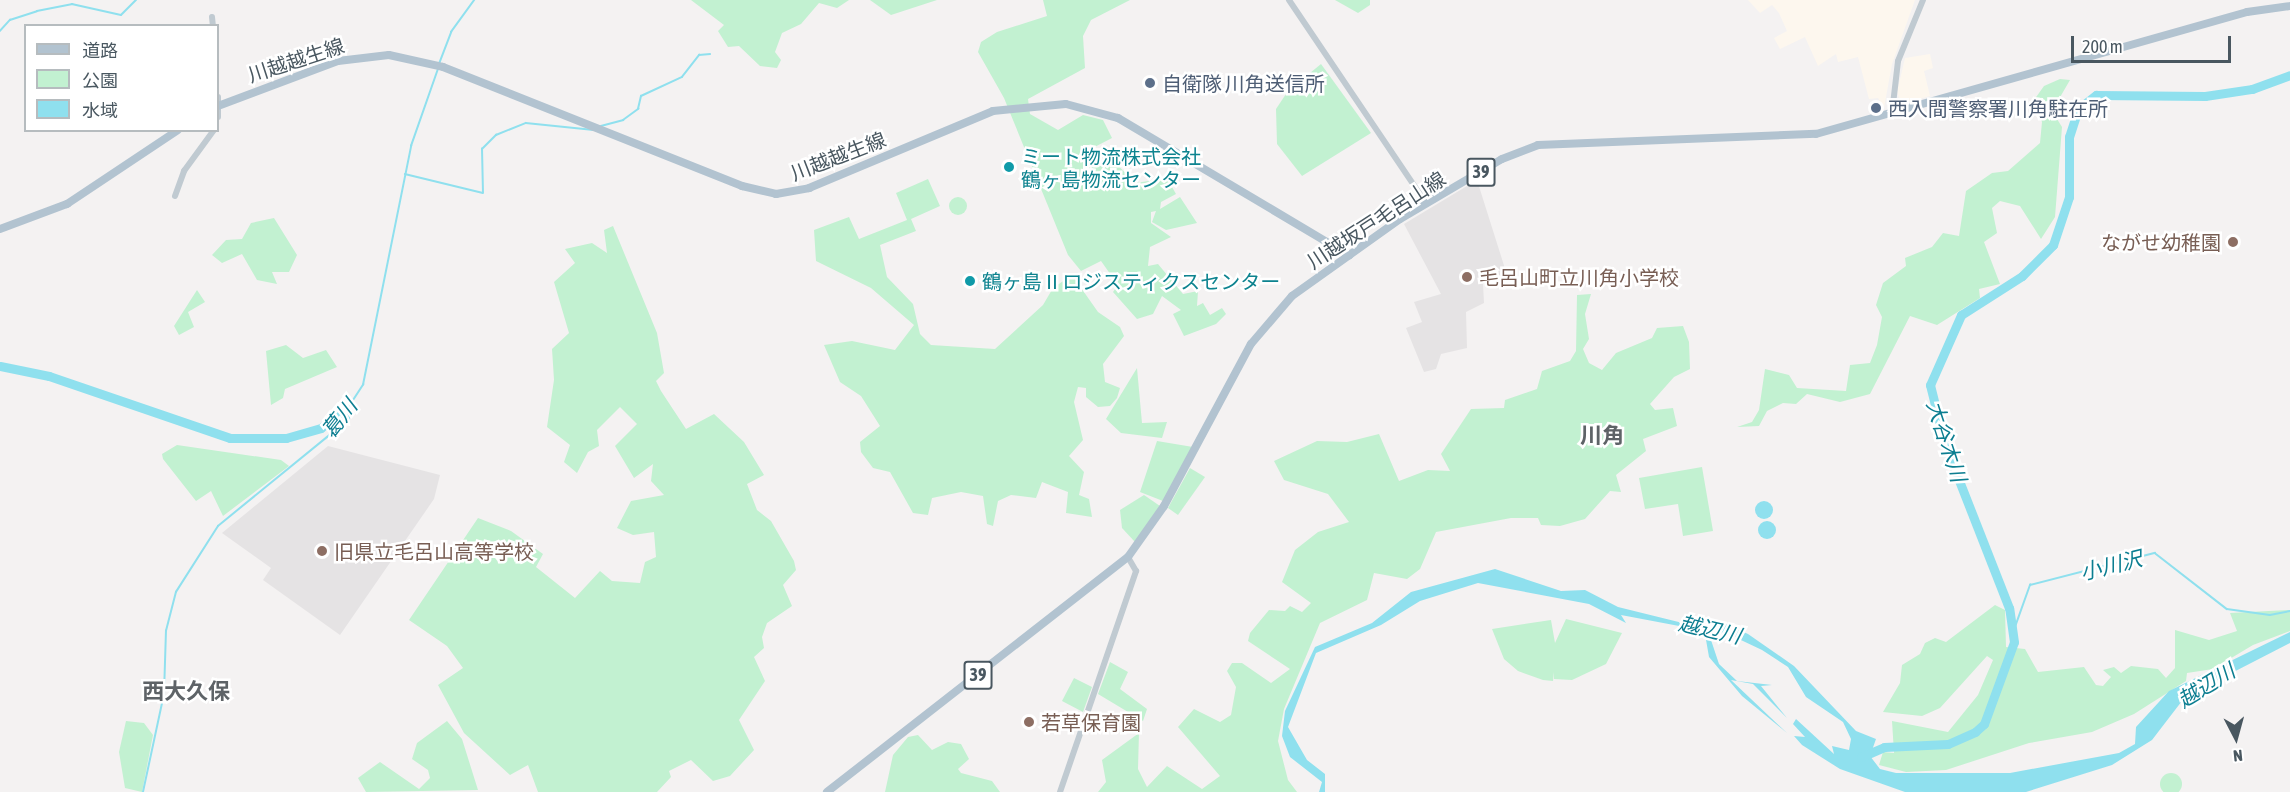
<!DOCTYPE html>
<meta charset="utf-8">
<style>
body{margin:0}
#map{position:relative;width:2290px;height:792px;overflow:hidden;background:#f4f2f2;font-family:"Asap Condensed","Noto Sans JP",sans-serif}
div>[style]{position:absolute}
.commercial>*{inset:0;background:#fdf7ee}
.education>*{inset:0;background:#e5e3e4}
.green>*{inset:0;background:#c2f1d1}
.round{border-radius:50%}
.water>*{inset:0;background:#8fe0ee}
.stream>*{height:1.5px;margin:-0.75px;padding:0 0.75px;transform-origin:0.75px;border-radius:0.75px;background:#8fe0ee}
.river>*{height:9px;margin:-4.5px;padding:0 4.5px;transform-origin:4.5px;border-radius:4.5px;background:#8fe0ee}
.minor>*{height:6px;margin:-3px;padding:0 3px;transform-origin:3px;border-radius:3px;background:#c0cad1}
.major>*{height:8px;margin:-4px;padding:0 4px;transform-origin:4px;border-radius:4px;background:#b2c3d0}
.dots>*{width:16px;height:16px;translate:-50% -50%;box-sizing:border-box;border:3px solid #fff;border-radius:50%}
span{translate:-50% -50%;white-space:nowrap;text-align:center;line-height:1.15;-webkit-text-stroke:5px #fff;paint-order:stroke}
.shield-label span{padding:2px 4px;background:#fff;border:2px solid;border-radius:4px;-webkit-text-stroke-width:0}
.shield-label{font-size:18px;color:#495760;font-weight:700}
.street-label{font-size:20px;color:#495760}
.service-label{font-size:20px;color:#4e5e75}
.left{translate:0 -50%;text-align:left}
.culture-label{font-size:20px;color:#0d838f}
.education-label{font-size:20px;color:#785e54}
.right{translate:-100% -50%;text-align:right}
.water-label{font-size:21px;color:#0c7e91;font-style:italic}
.quarter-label{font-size:22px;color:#5e6367;font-weight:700}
.legend{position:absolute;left:24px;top:24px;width:195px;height:108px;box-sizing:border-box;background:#fff;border:2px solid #b6bcbf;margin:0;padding:8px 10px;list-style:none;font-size:18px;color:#495760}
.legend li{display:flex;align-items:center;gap:12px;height:30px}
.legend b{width:30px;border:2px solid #b6bcbf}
.north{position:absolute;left:2206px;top:708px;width:60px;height:60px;-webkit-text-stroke:4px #fff;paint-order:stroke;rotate:174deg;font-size:16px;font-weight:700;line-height:24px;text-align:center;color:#495760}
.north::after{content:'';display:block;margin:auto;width:21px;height:27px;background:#495760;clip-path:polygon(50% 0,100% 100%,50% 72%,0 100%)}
.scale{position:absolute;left:2071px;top:36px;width:160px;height:27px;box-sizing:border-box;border:3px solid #495760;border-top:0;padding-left:8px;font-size:18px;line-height:21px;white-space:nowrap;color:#495760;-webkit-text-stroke:4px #fff;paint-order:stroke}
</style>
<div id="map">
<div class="commercial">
<i style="clip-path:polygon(1748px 0,1915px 0,1892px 64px,1884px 108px,1878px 98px,1869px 99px,1858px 57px,1838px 62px,1836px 54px,1818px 66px,1805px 37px,1780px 49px,1774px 38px,1787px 31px,1779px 13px,1772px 5px,1760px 13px)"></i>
<i style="clip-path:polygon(1930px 54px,1933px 68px,1924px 71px,1930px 96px,1901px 104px,1897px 92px,1905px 58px)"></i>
</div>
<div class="education">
<i style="clip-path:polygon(1477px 180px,1507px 275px,1483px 284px,1484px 303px,1466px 312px,1467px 348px,1441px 354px,1436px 369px,1424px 372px,1406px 328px,1422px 322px,1414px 302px,1441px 294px,1404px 224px)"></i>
<i style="clip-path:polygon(328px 446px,440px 475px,434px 499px,340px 635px,263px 580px,271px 568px,222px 533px)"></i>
</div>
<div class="green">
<i style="clip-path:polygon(691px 0,849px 0,837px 8px,819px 3px,801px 24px,782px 33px,775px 52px,781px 60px,777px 68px,760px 66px,739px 46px,728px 47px,718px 31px,724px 25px)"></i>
<i style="clip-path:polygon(870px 0,937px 0,891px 15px)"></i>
<i style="clip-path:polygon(1043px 0,1130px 0,1091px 20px,1083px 36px,1085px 68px,1028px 99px,1030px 114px,1058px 130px,1083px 115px,1103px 120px,1112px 138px,1081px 154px,1084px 160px,1099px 166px,1111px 159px,1136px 183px,1167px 178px,1176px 194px,1161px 202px,1160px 209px,1180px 197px,1197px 223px,1166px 230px,1152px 222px,1156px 211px,1151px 212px,1151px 223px,1171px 237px,1150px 247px,1148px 266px,1158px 264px,1183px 294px,1198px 291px,1197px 306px,1203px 303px,1210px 315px,1222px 308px,1226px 314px,1216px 324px,1184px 336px,1173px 314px,1181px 310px,1162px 296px,1153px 314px,1137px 319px,1113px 292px,1118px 285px,1101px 261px,1081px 271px,1068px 255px,1004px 98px,978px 52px,981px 42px,997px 32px,1047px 16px)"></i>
<i style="clip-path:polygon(1335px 0,1370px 0,1370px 5px,1358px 13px)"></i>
<i style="clip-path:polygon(1321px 64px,1371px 133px,1302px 176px,1277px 144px,1276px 109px,1288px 91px)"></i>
<i style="clip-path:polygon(2060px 79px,2070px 80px,2052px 111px,2062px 127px,2055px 217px,2041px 239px,2020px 206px,2000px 201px,1992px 208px,1997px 233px,1984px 242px,2000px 284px,1979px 289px,1980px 298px,1937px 325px,1910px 316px,1870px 394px,1840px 402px,1807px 394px,1796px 404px,1783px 403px,1767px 411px,1759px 426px,1737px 427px,1752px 422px,1759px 410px,1765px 369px,1789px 375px,1797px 388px,1846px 391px,1850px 365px,1870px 363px,1877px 345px,1882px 317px,1876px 305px,1883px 283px,1906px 266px,1905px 258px,1932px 247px,1943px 233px,1959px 236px,1966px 191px,1992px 173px,2008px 171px,2040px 143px,2042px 122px,2034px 100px,2044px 86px)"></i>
<i style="clip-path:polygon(928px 179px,940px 206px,911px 219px,916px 231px,880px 245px,887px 277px,913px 304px,920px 334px,931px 345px,995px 349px,1043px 305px,1053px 288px,1072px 275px,1098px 312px,1120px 327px,1124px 336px,1103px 364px,1105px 382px,1120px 388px,1117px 398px,1110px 406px,1098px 407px,1086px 397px,1086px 388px,1078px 387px,1074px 402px,1083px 440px,1069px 456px,1084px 472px,1079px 495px,1089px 499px,1092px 517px,1066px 513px,1068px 492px,1042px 482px,1036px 498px,1011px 495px,998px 501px,993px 526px,987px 524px,983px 496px,961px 492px,932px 498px,928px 515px,913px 513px,890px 472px,873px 468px,861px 452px,860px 442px,880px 426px,861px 396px,840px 382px,824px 345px,852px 341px,895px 350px,914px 325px,871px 288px,816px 261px,814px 230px,849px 217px,859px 239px,907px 220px,896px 193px)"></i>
<i class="round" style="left:949px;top:197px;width:18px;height:18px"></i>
<i style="clip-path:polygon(274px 218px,297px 255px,289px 272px,272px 272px,277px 284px,257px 280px,242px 254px,222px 263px,212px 255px,226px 240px,242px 239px,251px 223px)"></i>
<i style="clip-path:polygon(613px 226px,657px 333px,664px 373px,656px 381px,661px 391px,686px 429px,714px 414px,744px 442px,764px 475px,747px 484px,757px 510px,771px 521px,794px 561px,796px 570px,783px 585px,792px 606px,767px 623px,762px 637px,764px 648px,754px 657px,765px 681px,739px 720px,754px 750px,730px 776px,713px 781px,691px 760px,669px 771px,671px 777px,657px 792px,538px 792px,528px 765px,510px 775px,464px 733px,438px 685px,463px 668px,447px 646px,409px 620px,478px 518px,511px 531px,543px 554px,536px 567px,575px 598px,600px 571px,612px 581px,640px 583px,645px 562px,656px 557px,654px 532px,633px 535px,617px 528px,631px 501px,664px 495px,651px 481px,653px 464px,634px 478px,615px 446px,637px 424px,620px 407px,597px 430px,599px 446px,588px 452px,577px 473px,564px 462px,570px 445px,547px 427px,554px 380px,552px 349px,569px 333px,554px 282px,575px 263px,565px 249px,592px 243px,607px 253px,604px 230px)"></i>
<i style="clip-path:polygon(197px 290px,205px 302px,188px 312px,194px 327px,179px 335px,174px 326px)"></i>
<i style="clip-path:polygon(1591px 294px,1585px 314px,1589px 339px,1583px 349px,1589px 363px,1602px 370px,1616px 353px,1652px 338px,1657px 328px,1683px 326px,1689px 342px,1690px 369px,1674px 377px,1650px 404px,1655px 410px,1673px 408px,1677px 426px,1643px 439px,1646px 451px,1616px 475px,1621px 492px,1610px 491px,1585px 519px,1560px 526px,1541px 525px,1538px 518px,1511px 518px,1436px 532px,1420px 569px,1407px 579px,1374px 573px,1367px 600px,1320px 623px,1284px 709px,1278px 741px,1288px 780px,1297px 792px,1098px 792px,1106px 782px,1102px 760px,1139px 733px,1138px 769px,1147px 787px,1167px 766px,1202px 789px,1220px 776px,1178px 727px,1194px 709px,1220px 722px,1231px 715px,1236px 687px,1227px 671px,1232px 663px,1242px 663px,1271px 683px,1290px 669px,1248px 641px,1250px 633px,1269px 610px,1285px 611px,1290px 606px,1302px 612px,1311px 603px,1282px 582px,1295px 550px,1318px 532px,1349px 522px,1328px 494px,1284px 480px,1274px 461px,1317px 441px,1347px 442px,1379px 434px,1399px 481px,1428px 470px,1450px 471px,1441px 454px,1471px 409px,1504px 408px,1505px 400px,1537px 389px,1542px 371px,1570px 361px,1576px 351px,1577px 295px)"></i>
<i style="clip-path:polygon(286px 345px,303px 358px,326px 350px,337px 367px,285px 389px,283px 398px,271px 405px,266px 351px)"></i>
<i style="clip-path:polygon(1137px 368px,1142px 423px,1167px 422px,1162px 438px,1121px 433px,1106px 419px)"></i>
<i style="clip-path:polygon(1157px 441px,1193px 447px,1163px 501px,1140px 492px)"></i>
<i style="clip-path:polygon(177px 445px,281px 460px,289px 466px,223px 516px,211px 491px,196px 501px,163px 459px,162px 454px)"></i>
<i style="clip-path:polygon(1702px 467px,1713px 531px,1683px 536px,1678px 504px,1645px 509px,1639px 478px)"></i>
<i style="clip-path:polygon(1190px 468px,1205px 477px,1178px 515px,1168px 508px)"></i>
<i style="clip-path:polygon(1144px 495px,1160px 506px,1135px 542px,1122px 528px,1120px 510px)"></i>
<i style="clip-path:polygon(1995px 605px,2005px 610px,2006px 647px,2025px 649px,2038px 672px,2084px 667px,2096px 685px,2103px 686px,2111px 677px,2103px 670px,2114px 667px,2121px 673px,2131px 666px,2158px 669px,2166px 678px,2175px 668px,2175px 630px,2209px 640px,2237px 631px,2230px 613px,2290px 610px,2290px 631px,2253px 645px,2213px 669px,2187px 673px,2186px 681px,2134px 714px,2092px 732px,2029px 743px,1946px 770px,1906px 772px,1879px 765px,1883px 752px,1894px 753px,1892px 721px,1948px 732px,1978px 695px,1993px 660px,1987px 656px,1940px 708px,1922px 716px,1883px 712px,1900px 683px,1902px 665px,1920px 654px,1925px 643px,1935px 638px,1946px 642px)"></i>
<i style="clip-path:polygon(1566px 619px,1622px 633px,1606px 664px,1572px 680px,1554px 679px,1554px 672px,1553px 681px,1543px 680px,1518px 671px,1504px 659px,1492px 629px,1551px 620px,1555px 643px)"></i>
<i style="clip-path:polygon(1110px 662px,1128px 672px,1120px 689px,1147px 709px,1143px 721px,1098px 694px)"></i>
<i style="clip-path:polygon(1074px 678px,1092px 687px,1083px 712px,1062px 701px)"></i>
<i style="clip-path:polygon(126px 721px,144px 723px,153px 735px,142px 792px,125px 788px,119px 752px)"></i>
<i style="clip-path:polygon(447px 721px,462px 739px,478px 790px,366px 792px,358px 778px,380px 762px,419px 789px,430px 778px,428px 770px,412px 759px,417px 743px)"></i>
<i style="clip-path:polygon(918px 735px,932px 750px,948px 742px,961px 744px,969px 759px,958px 769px,961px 773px,992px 781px,1000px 792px,885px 792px,893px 755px,908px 737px)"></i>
<i class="round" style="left:2160px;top:773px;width:22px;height:22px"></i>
</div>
<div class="water">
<i class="round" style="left:1755px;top:501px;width:18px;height:18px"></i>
<i class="round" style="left:1758px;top:521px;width:18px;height:18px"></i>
<i style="clip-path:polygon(1495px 569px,1561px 591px,1585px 590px,1618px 607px,1711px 630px,1721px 622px,1748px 634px,1794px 666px,1856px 731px,1876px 739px,1870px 756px,1880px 769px,1896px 773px,2010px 773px,2119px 753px,2135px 744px,2136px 727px,2169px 691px,2290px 632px,2290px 643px,2185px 697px,2152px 740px,2112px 765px,2026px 792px,1905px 792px,1840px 769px,1802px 745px,1794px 736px,1805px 737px,1793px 724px,1796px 719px,1834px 754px,1832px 746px,1849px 750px,1851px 739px,1843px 722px,1806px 697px,1788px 667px,1762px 650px,1724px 632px,1710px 637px,1719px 664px,1737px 681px,1772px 685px,1761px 686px,1787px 718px,1753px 684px,1731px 680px,1787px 733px,1742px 696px,1709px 657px,1705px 634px,1695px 629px,1621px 615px,1626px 623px,1589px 604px,1478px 583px,1420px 601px,1381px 625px,1316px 653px,1288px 727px,1307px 760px,1325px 774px,1325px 792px,1319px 792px,1322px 782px,1290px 757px,1282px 736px,1285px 711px,1315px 647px,1372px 623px,1411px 592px)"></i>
</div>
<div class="stream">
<i style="left:0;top:31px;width:15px;rotate:-48deg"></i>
<i style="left:10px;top:20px;width:28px;rotate:-18deg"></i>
<i style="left:37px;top:11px;width:36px;rotate:-11deg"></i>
<i style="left:72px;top:4px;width:50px;rotate:12.7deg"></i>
<i style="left:121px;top:15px;width:21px;rotate:-45deg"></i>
<i style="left:439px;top:64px;width:34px;rotate:-69deg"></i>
<i style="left:451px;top:32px;width:39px;rotate:-54deg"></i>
<i style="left:601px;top:126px;width:23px;rotate:-15deg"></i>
<i style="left:623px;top:120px;width:19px;rotate:-36deg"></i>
<i style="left:638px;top:109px;width:13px;rotate:-77deg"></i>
<i style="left:641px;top:96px;width:45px;rotate:-24.9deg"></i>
<i style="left:682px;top:77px;width:28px;rotate:-52deg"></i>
<i style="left:699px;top:55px;width:11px;rotate:-5deg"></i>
<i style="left:405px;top:174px;width:80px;rotate:13.7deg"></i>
<i style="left:483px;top:193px;width:44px;rotate:-91.3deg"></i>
<i style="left:482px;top:149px;width:20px;rotate:-45deg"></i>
<i style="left:496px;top:135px;width:32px;rotate:-22deg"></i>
<i style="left:526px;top:123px;width:68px;rotate:5.9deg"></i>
<i style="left:2015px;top:627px;width:45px;rotate:-70.3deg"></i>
<i style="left:2030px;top:585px;width:129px;rotate:-14.4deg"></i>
<i style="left:2155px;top:553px;width:91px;rotate:37.9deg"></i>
<i style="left:2227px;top:609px;width:43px;rotate:7.9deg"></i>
<i style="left:2270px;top:615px;width:20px;rotate:-11deg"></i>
<i style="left:143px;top:792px;width:100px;rotate:-77.9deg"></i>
<i style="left:164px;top:694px;width:63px;rotate:-88.2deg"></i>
<i style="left:166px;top:631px;width:40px;rotate:-75.6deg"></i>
<i style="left:176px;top:592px;width:78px;rotate:-57.5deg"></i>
<i style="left:218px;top:526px;width:146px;rotate:-39.2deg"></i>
<i style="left:331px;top:434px;width:59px;rotate:-56.9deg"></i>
<i style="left:363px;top:385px;width:244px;rotate:-78.6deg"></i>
<i style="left:411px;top:146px;width:82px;rotate:-70.7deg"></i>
</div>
<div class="river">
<i style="left:0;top:366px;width:50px;rotate:11.5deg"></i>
<i style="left:49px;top:376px;width:191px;rotate:18.9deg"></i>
<i style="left:230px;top:438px;width:56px"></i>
<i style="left:286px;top:438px;width:36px;rotate:-16deg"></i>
<i style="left:321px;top:428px;width:22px;rotate:-43deg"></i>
<i style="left:337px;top:413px;width:9px;rotate:21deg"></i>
<i style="left:1861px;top:757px;width:25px;rotate:-23deg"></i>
<i style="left:1884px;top:747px;width:64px;rotate:-2.7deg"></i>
<i style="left:1948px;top:744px;width:30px;rotate:-24deg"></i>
<i style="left:1975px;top:732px;width:12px;rotate:-42deg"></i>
<i style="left:1984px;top:724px;width:87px;rotate:-69.9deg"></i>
<i style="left:2014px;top:642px;width:34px;rotate:-98deg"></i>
<i style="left:2009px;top:608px;width:175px;rotate:-111.4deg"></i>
<i style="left:1945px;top:445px;width:62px;rotate:-104deg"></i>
<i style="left:1930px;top:385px;width:77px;rotate:-66.1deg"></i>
<i style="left:1961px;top:315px;width:72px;rotate:-32.6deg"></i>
<i style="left:2022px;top:276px;width:44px;rotate:-45deg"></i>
<i style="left:2053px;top:245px;width:51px;rotate:-71.6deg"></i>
<i style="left:2069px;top:197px;width:60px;rotate:-90deg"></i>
<i style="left:2069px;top:137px;width:29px;rotate:-72deg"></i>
<i style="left:2078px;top:109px;width:23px;rotate:-38deg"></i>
<i style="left:2096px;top:95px;width:109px;rotate:0.5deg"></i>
<i style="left:2205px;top:96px;width:48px;rotate:-8.5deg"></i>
<i style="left:2252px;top:89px;width:40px;rotate:-20.2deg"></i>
</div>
<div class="minor">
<i style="left:1289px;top:0;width:245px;rotate:56deg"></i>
<i style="left:212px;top:17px;width:9px;rotate:84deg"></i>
<i style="left:218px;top:97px;width:20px;rotate:90deg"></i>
<i style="left:1892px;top:113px;width:52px;rotate:-83.4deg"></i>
<i style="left:1898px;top:61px;width:66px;rotate:-67.7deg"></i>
<i style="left:175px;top:196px;width:27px;rotate:-70deg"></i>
<i style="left:184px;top:171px;width:51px;rotate:-53.8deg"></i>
<i style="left:1060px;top:792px;width:234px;rotate:-71deg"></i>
<i style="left:1136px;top:571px;width:16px;rotate:-120deg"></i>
</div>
<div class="major">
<i style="left:218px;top:106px;width:128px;rotate:-20.6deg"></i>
<i style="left:338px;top:61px;width:51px;rotate:-6.7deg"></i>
<i style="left:389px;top:55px;width:55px;rotate:12.5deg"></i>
<i style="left:443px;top:67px;width:322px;rotate:21.7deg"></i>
<i style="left:742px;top:186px;width:35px;rotate:13deg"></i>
<i style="left:776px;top:194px;width:34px;rotate:-10deg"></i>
<i style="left:809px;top:188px;width:199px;rotate:-22.7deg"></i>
<i style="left:993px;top:111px;width:73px;rotate:-5.5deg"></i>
<i style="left:1066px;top:104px;width:54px;rotate:15.1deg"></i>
<i style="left:1118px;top:118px;width:269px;rotate:30.7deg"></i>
<i style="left:0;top:229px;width:72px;rotate:-20.5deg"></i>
<i style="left:67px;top:204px;width:133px;rotate:-33.7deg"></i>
<i style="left:827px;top:792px;width:382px;rotate:-38deg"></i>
<i style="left:1128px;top:557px;width:62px;rotate:-54.8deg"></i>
<i style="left:1164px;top:506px;width:184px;rotate:-61.8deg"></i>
<i style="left:1251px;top:344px;width:63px;rotate:-49.5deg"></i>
<i style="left:1292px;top:296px;width:133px;rotate:-35.5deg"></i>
<i style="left:1400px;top:219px;width:118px;rotate:-30.5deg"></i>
<i style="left:1502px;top:159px;width:39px;rotate:-21deg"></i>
<i style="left:1538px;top:145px;width:278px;rotate:-2.3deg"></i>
<i style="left:1816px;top:134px;width:448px;rotate:-15.8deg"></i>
<i style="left:2247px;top:12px;width:43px;rotate:-7.9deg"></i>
</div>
<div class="dots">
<i style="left:1150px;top:83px;background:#5c6f8a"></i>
<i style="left:1876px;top:108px;background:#5c6f8a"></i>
<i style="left:1009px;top:167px;background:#0f9aa8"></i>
<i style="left:2233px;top:242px;background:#8d6e63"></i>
<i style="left:1467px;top:277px;background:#8d6e63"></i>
<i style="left:970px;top:281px;background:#0f9aa8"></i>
<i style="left:322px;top:551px;background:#8d6e63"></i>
<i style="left:1029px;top:722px;background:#8d6e63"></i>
</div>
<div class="shield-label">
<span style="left:1481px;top:172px">39</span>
<span style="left:978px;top:675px">39</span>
</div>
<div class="street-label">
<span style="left:296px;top:60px;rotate:-18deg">川越越生線</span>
<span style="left:838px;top:156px;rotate:-21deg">川越越生線</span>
<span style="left:1376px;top:220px;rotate:-33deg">川越坂戸毛呂山線</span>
</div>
<div class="service-label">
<span class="left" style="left:1162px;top:83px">自衛隊 川角送信所</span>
<span class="left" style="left:1888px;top:108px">西入間警察署川角駐在所</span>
</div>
<div class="culture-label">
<span class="left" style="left:1021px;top:168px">ミート物流株式会社<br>鶴ヶ島物流センター</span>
<span class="left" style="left:982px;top:281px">鶴ヶ島Ⅱロジスティクスセンター</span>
</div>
<div class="education-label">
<span class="right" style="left:2221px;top:242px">ながせ幼稚園</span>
<span class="left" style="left:1479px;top:277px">毛呂山町立川角小学校</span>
<span class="left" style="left:334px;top:551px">旧県立毛呂山高等学校</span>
<span class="left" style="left:1041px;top:722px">若草保育園</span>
</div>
<div class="water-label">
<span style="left:339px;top:418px;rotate:-52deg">葛川</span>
<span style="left:1947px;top:441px;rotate:72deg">大谷木川</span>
<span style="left:2111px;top:565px;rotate:-14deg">小川沢</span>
<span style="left:1710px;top:629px;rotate:13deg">越辺川</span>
<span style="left:2206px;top:685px;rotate:-32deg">越辺川</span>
</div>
<div class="quarter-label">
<span style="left:1602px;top:436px">川角</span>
<span style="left:186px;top:692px">西大久保</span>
</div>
<ul class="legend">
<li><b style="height:8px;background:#b2c3d0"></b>道路</li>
<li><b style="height:16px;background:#c2f1d1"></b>公園</li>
<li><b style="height:16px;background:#8fe0ee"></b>水域</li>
</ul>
<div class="north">N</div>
<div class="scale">200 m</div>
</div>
